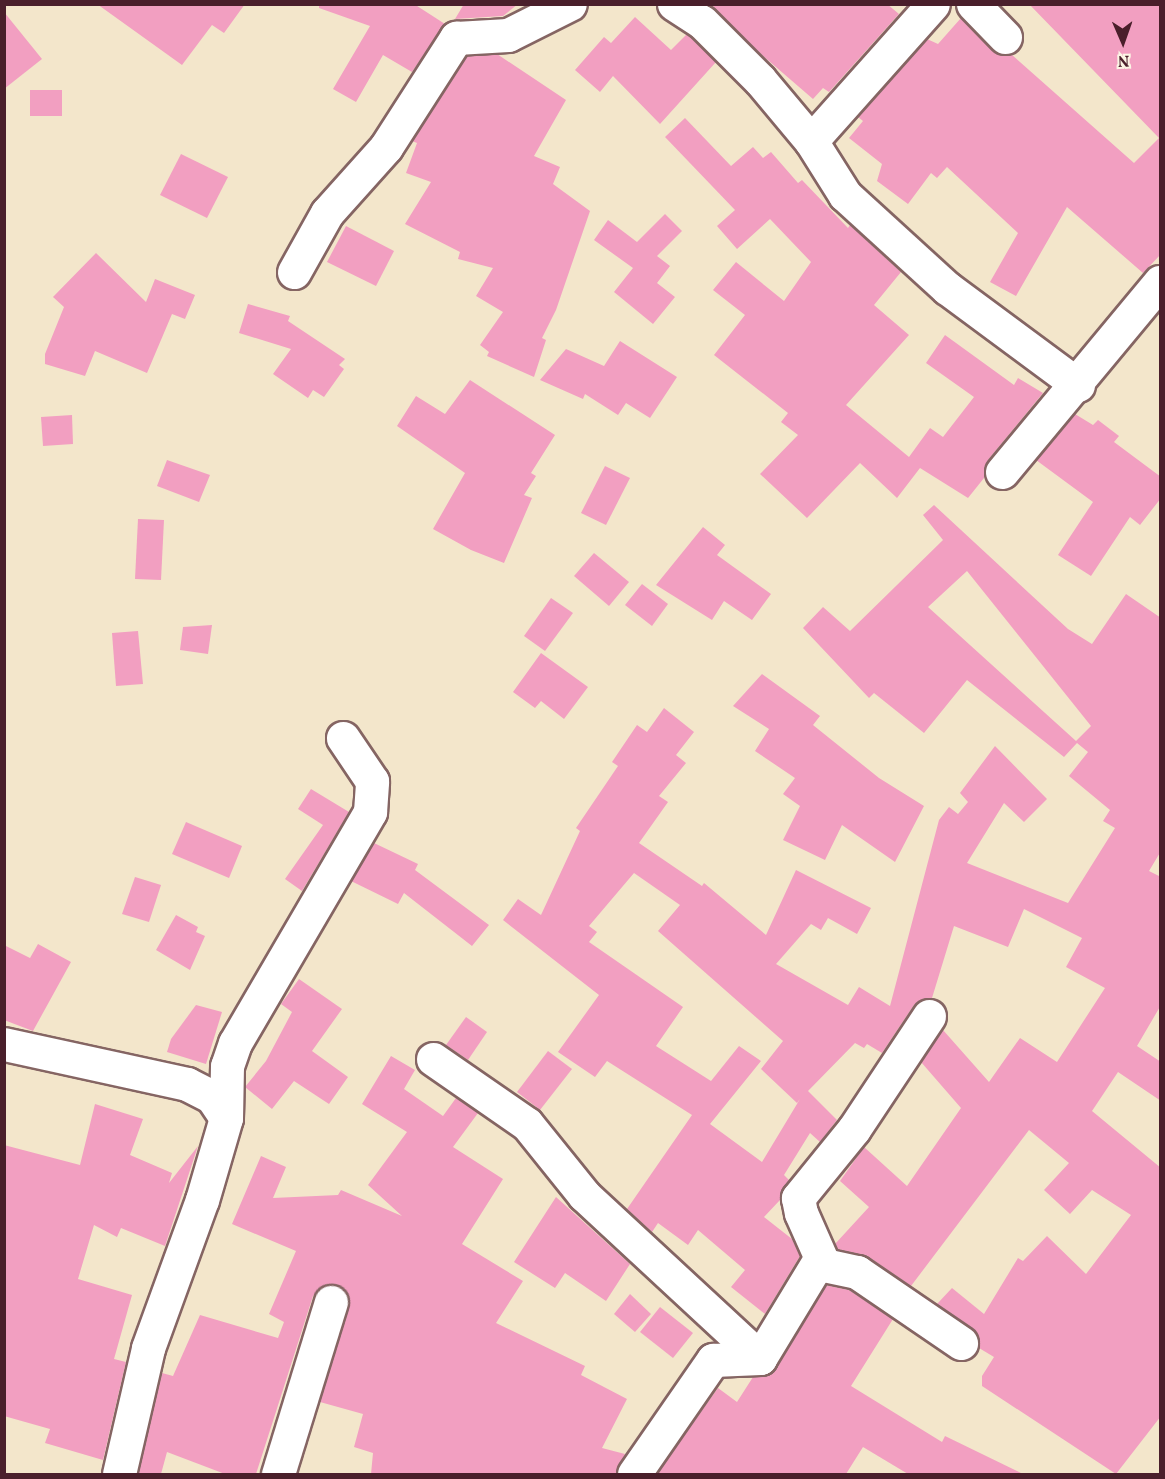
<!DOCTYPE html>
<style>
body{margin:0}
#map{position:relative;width:1165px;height:1479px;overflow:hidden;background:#f3e6cb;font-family:Vollkorn,serif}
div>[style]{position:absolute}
.building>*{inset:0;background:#f29fc1}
.roads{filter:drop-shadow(2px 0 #856563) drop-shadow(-2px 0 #856563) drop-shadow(0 2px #856563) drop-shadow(0 -2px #856563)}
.street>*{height:33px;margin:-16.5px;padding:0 16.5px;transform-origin:16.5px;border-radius:16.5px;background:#fff}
span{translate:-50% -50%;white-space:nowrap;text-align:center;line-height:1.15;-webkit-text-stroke:5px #fcf5e5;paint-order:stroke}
.frame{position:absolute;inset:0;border:6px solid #4a1f2b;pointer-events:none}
.north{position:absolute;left:1093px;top:12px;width:60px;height:60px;-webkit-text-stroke:4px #fcf5e5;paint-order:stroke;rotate:178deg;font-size:16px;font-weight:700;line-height:24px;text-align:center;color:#4a1f2b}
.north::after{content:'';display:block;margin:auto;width:21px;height:27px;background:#4a1f2b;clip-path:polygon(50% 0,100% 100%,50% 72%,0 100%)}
</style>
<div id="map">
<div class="building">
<i style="clip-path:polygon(97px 4px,245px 4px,224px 33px,212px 25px,182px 65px)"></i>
<i style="clip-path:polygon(319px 4px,414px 4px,445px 24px,412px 72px,383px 55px,356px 102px,333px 89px,370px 26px,319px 8px)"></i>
<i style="clip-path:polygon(464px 4px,518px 4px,503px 16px,455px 19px)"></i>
<i style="clip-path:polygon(715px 4px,887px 4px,899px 14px,829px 92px,823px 88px,813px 99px,754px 48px,713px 7px)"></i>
<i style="clip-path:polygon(1029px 4px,1161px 4px,1161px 254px,1143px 273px,1067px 207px,1016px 296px,990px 282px,1018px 233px,947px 167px,937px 178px,931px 173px,908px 204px,877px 181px,882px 164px,849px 138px,863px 121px,858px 117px,927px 39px,938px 44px,961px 18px,992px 50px,1011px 54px,1134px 163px,1159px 138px)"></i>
<i style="clip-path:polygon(4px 12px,42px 59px,4px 89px)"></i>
<i style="clip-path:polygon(635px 17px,671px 50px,687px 34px,716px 62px,660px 124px,613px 76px,600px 92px,575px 70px,604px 37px,611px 43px)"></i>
<i style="clip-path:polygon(497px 54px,566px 100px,534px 156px,560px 167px,553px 184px,590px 211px,556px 310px,542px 338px,546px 340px,534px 377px,487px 356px,489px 352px,480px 345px,503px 312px,476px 296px,493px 268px,458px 259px,460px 252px,405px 224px,431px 182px,406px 173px,417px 143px,412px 141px,467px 56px)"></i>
<i style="clip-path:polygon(30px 90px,62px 90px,62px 116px,30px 116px)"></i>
<i style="clip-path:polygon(685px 118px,731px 166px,753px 147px,763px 158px,771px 152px,798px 183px,802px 180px,848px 228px,850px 225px,901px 272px,874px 305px,909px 335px,846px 405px,909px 457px,930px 428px,943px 437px,974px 397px,926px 363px,945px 335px,1014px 385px,1018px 378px,1043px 393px,988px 460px,984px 478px,968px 498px,920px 468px,897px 498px,860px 463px,807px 518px,760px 474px,798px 435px,781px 422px,788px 413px,714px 355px,745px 315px,713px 290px,736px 262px,784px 301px,811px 262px,770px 219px,737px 249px,717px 226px,735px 210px,665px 137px)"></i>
<i style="clip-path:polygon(181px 154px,228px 177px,207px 218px,160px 195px)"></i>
<i style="clip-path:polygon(665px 214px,682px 231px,657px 256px,670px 266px,657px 283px,675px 297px,653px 324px,614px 292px,633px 268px,594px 240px,608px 220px,637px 242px)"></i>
<i style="clip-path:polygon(346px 226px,394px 251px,376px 286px,327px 262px)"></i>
<i style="clip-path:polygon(96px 253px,146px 302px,155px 279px,195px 295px,185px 319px,172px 314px,147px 373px,95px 351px,85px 376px,45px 364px,45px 354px,64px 307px,53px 297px)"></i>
<i style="clip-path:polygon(248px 304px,290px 316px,288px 321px,345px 359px,339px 365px,344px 369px,324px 397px,313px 390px,308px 398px,273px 374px,291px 349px,239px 333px)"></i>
<i style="clip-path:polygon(620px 341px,677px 377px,650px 418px,626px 403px,618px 415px,585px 394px,583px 399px,540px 380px,566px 349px,604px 366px)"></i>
<i style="clip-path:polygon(470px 380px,555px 435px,531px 473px,536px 476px,524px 495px,532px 498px,504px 563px,471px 550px,433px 529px,465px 473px,397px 426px,416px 396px,445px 414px)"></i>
<i style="clip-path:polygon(1075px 414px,1093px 425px,1098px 420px,1119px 436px,1114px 442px,1161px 477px,1161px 498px,1140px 525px,1130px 517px,1091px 576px,1058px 555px,1093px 502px,1036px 460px)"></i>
<i style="clip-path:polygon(72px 415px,73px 444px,43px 446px,41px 417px)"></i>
<i style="clip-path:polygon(167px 460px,210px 475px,199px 502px,157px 486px)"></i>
<i style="clip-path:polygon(605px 466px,630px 478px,606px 525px,581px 513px)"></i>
<i style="clip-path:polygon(evenodd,934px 505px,1068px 629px,1092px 644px,1126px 594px,1161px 618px,1161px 851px,1149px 871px,1161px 877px,1161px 1005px,1137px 1046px,1161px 1062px,1161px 1101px,1118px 1072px,1092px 1111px,1161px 1168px,1161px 1416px,1116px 1474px,982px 1386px,982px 1376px,994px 1357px,979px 1348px,978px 1335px,972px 1328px,937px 1304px,952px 1288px,984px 1314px,1018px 1258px,1023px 1261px,1047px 1236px,1086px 1274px,1131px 1215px,1092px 1190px,1070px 1214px,1044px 1190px,1069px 1163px,1029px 1130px,911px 1286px,867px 1256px,837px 1249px,835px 1244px,869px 1207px,840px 1181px,864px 1147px,907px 1186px,961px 1108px,921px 1062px,943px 1030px,989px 1082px,1020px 1038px,1057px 1062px,1105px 988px,1066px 967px,1082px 938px,1024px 909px,1008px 947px,954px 926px,932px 998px,914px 1005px,882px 1053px,867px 1044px,864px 1048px,855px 1043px,808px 1091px,837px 1120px,820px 1142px,810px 1133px,784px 1175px,789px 1180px,780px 1200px,764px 1217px,792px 1239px,800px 1256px,765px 1314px,731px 1287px,745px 1270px,698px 1230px,688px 1245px,658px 1223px,652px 1232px,627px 1209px,692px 1115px,607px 1061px,595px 1077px,558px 1052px,599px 995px,503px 920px,518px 899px,541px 915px,580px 831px,576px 828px,618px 766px,612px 762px,637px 725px,647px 732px,664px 708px,694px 732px,676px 755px,686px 763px,659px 796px,668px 802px,639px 843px,702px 886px,704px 883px,766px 935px,796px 870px,871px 908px,857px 934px,828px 918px,821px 930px,811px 924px,776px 964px,848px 1005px,859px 987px,890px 1006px,939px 820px,949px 807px,958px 814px,968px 802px,960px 793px,995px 746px,1047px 799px,1024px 822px,1004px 803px,967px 863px,1068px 903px,1115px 828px,1103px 821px,1110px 810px,1069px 776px,1088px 752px,1077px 743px,1064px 757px,967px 680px,924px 733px,874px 693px,869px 698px,803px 628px,823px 607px,850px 631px,943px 540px,923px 515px,934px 505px,967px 571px,1091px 726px,1076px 741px,928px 607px,967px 571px,934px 505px,634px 873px,680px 905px,658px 931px,783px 1041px,761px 1069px,797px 1103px,800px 1099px,762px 1162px,710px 1124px,761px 1061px,739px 1046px,711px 1081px,656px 1046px,683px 1007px,589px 942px,597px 932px,589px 926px,634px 873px)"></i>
<i style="clip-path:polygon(138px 519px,164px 520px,161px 580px,135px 579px)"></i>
<i style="clip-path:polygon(703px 527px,725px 545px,717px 555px,771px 594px,752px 620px,724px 601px,712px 620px,656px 585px)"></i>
<i style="clip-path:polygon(594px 553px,629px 582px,609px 606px,574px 576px)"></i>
<i style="clip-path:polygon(642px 584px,668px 604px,652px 626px,625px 605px)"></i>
<i style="clip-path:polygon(551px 598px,573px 613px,545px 651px,524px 636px)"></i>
<i style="clip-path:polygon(212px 625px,208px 654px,180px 650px,183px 627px)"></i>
<i style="clip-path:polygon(138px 631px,143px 684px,116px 686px,112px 633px)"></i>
<i style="clip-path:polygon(541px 653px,588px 687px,564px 719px,541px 701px,535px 708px,513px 692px)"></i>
<i style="clip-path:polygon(762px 674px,820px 716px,813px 725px,879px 778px,924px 806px,895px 862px,842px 825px,825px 860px,783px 840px,800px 806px,783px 794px,795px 778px,755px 751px,769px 729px,733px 706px)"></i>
<i style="clip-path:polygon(311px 789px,349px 812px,302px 891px,285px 879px,323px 825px,298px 809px)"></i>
<i style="clip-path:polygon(186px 822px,242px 846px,229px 878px,172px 854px)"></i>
<i style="clip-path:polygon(374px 843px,418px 864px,415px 870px,489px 925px,472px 946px,404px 893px,398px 904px,351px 881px)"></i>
<i style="clip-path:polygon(135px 877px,161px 885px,149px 922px,122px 914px)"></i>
<i style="clip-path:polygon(176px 915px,198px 927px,196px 932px,205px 936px,190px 970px,156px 950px)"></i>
<i style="clip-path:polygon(38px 944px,71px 962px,33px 1031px,4px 1020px,4px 945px,30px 958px)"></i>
<i style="clip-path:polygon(299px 979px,342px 1009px,312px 1051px,348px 1077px,329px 1104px,294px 1081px,272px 1109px,245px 1087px,266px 1061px,292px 1012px,281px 1004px)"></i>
<i style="clip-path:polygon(196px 1005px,222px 1012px,206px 1064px,167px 1052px,171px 1039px)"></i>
<i style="clip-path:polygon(466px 1017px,487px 1032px,468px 1060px,446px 1045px)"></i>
<i style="clip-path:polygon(548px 1051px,572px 1069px,540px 1110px,517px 1092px)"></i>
<i style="clip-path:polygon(391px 1056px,415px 1070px,404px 1089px,443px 1116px,456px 1098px,478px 1113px,453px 1147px,503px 1179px,462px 1244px,523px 1281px,496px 1323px,585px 1366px,581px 1375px,627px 1399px,602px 1448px,625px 1454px,616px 1474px,371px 1474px,373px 1453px,354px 1447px,363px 1414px,320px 1402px,349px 1307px,344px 1289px,327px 1284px,313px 1296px,256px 1474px,225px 1474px,167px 1452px,161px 1474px,138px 1474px,162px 1373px,173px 1376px,200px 1315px,278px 1338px,284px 1322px,269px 1314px,296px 1251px,232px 1224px,261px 1156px,286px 1167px,273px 1198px,338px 1195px,341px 1190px,402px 1216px,368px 1185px,407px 1132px,362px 1104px)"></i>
<i style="clip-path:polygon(95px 1104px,143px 1119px,130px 1155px,172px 1173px,169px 1183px,198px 1146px,165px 1246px,121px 1228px,117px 1237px,94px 1225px,78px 1279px,132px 1295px,114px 1359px,126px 1362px,103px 1460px,45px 1443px,50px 1429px,4px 1416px,4px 1145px,80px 1165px)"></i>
<i style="clip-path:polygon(556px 1197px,630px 1264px,606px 1301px,565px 1273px,555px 1288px,514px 1262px)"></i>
<i style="clip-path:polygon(826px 1285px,849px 1290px,893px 1319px,851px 1386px,942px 1442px,945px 1436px,1023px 1474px,908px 1474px,863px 1447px,846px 1474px,656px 1474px,718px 1388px,737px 1402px,753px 1377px,774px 1370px)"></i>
<i style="clip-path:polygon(630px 1294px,651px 1314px,635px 1332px,614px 1314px)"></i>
<i style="clip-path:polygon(660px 1307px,693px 1333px,673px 1358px,640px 1332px)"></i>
</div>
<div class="roads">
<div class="street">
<i style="left:674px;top:4px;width:33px;rotate:33deg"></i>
<i style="left:702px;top:22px;width:82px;rotate:45deg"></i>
<i style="left:760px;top:80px;width:80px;rotate:50.1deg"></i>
<i style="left:811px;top:141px;width:64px;rotate:57.8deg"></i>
<i style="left:845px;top:195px;width:138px;rotate:42.4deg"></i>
<i style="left:947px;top:288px;width:163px;rotate:36.5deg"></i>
<i style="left:973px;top:4px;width:46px;rotate:45.9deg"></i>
<i style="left:811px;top:141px;width:183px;rotate:-48.3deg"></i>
<i style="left:294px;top:272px;width:68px;rotate:-60.8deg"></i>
<i style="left:327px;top:213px;width:89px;rotate:-48.2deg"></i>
<i style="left:386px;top:147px;width:130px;rotate:-57.3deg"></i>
<i style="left:456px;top:38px;width:52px;rotate:-3.3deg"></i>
<i style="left:508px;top:35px;width:69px;rotate:-26.6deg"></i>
<i style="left:1002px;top:472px;width:247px;rotate:-50.3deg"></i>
<i style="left:929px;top:1016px;width:136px;rotate:123.6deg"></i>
<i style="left:854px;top:1129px;width:89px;rotate:129.1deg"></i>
<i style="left:798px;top:1198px;width:15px;rotate:79deg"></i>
<i style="left:801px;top:1213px;width:57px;rotate:66.1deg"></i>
<i style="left:824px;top:1265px;width:34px;rotate:12deg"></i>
<i style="left:857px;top:1272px;width:126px;rotate:34.3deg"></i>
<i style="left:4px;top:1044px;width:187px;rotate:12.3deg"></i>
<i style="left:187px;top:1084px;width:28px;rotate:27deg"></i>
<i style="left:212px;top:1097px;width:25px;rotate:56deg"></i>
<i style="left:433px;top:1059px;width:114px;rotate:34.7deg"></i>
<i style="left:527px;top:1124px;width:91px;rotate:51.2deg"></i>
<i style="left:584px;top:1195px;width:240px;rotate:42.8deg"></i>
<i style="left:119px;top:1474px;width:129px;rotate:-77deg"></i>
<i style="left:148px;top:1348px;width:158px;rotate:-70deg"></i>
<i style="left:202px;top:1200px;width:85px;rotate:-73.7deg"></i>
<i style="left:226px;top:1118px;width:52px;rotate:-88.9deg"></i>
<i style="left:227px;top:1066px;width:24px;rotate:-71deg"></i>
<i style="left:235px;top:1043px;width:268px;rotate:-59.7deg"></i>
<i style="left:370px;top:812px;width:31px;rotate:-86deg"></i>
<i style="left:372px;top:781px;width:52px;rotate:-124deg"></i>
<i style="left:278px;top:1474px;width:180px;rotate:-72.9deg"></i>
<i style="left:634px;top:1474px;width:139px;rotate:-55.3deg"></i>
<i style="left:713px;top:1360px;width:47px;rotate:-2.4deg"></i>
<i style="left:760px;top:1358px;width:116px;rotate:-58.8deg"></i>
</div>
</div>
<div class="frame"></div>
<div class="north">N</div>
</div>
